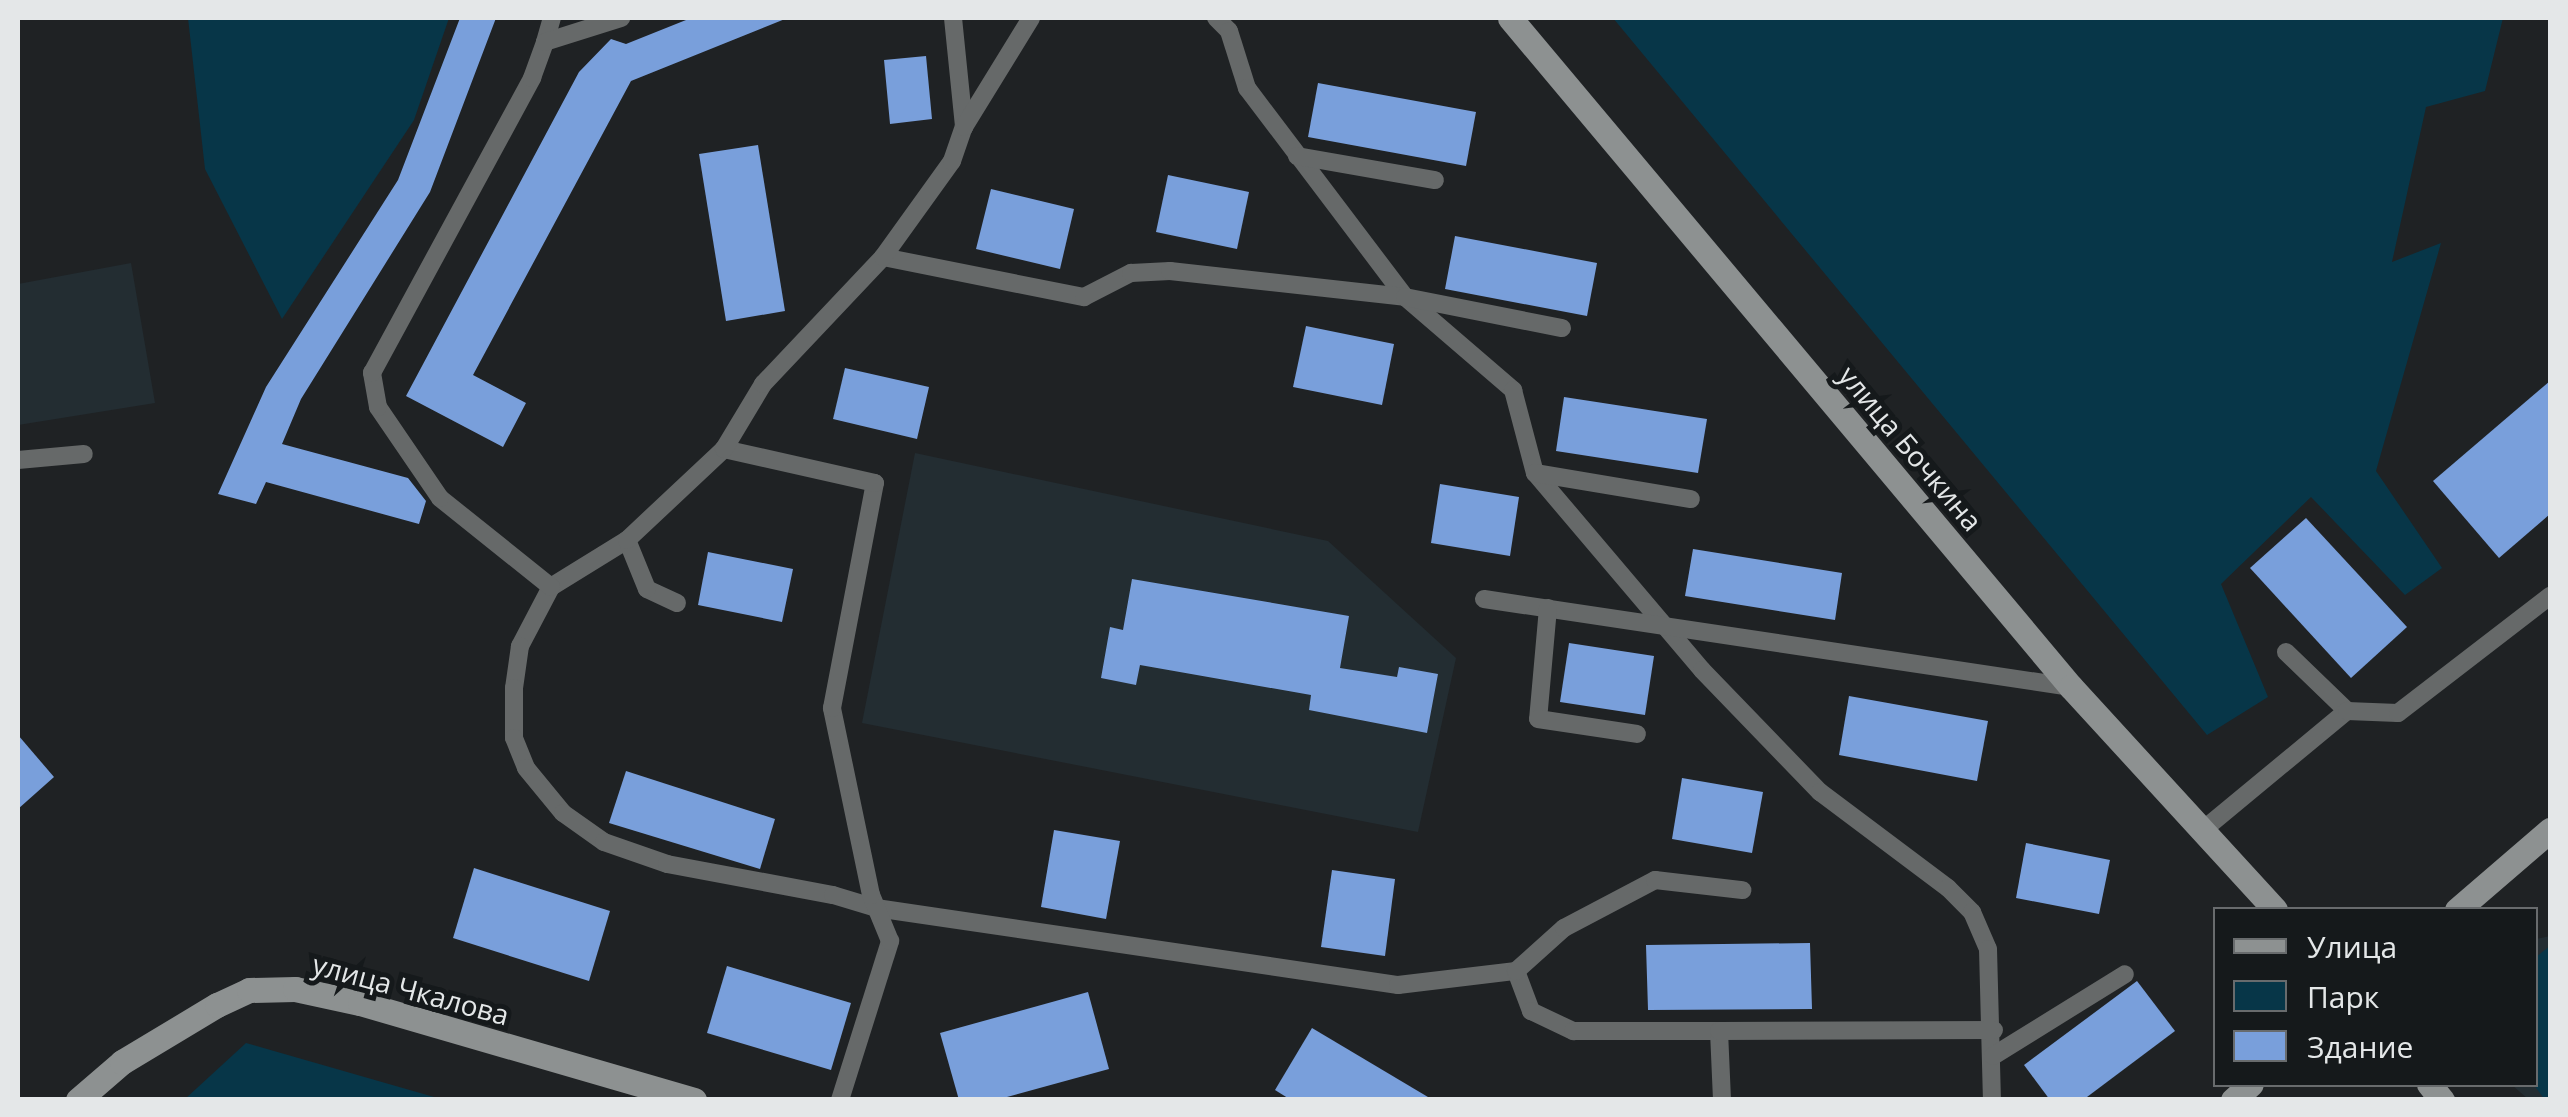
<!DOCTYPE html>
<meta charset="utf-8">
<style>
body{margin:0}
#map{position:relative;width:2568px;height:1117px;overflow:hidden;background:#1f2224;font-family:"Open Sans",sans-serif}
div>[style]{position:absolute}
.built>*{inset:0;background:#232d32}
.green>*{inset:0;background:#073648}
.building>*{inset:0;background:#799fdb}
.service>*{height:18px;margin:-9px;padding:0 9px;transform-origin:9px;border-radius:9px;background:#666969}
.secondary>*{height:25px;margin:-12.5px;padding:0 12.5px;transform-origin:12.5px;border-radius:12.5px;background:#8d9191}
span{translate:-50% -50%;white-space:nowrap;text-align:center;line-height:1.15;-webkit-text-stroke:10px #15191b;paint-order:stroke}
.street-label{font-size:28px;color:#e4e7e8}
.frame{position:absolute;inset:0;border:20px solid #e4e7e8;pointer-events:none}
.legend{position:absolute;left:2213px;top:907px;width:325px;height:180px;box-sizing:border-box;background:#15191b;border:2px solid #686b6d;margin:0;padding:12px 18px;list-style:none;font-size:30px;color:#e4e7e8}
.legend li{display:flex;align-items:center;gap:20px;height:50px}
.legend b{width:50px;border:2px solid #686b6d}
</style>
<div id="map">
<div class="built">
<i style="clip-path:polygon(131px 263px,155px 403px,18px 425px,18px 284px)"></i>
<i style="clip-path:polygon(915px 453px,1328px 541px,1456px 658px,1418px 832px,862px 723px)"></i>
<i style="clip-path:polygon(2550px 936px,2550px 1099px,2528px 1099px,2512px 1085px,2536px 1084px,2536px 939px)"></i>
</div>
<div class="green">
<i style="clip-path:polygon(188px 18px,449px 18px,414px 120px,282px 319px,205px 169px)"></i>
<i style="clip-path:polygon(1613px 18px,2503px 18px,2485px 91px,2426px 107px,2392px 262px,2441px 243px,2376px 471px,2442px 568px,2405px 595px,2311px 497px,2221px 584px,2268px 697px,2207px 735px)"></i>
<i style="clip-path:polygon(2550px 946px,2550px 1099px,2545px 1100px,2534px 1085px,2536px 957px)"></i>
<i style="clip-path:polygon(246px 1043px,441px 1099px,185px 1099px)"></i>
</div>
<div class="building">
<i style="clip-path:polygon(460px 18px,496px 18px,430px 192px,301px 399px,282px 444px,408px 478px,426px 501px,419px 524px,266px 482px,256px 504px,218px 494px,266px 387px,398px 180px)"></i>
<i style="clip-path:polygon(691px 18px,785px 19px,631px 81px,473px 375px,526px 403px,503px 447px,406px 396px,579px 72px,611px 39px,626px 44px)"></i>
<i style="clip-path:polygon(926px 56px,932px 119px,890px 124px,884px 60px)"></i>
<i style="clip-path:polygon(1318px 83px,1476px 112px,1466px 166px,1308px 137px)"></i>
<i style="clip-path:polygon(758px 145px,785px 311px,726px 321px,699px 154px)"></i>
<i style="clip-path:polygon(1168px 175px,1249px 192px,1237px 249px,1156px 232px)"></i>
<i style="clip-path:polygon(991px 189px,1074px 209px,1060px 269px,976px 249px)"></i>
<i style="clip-path:polygon(1455px 236px,1597px 263px,1587px 316px,1445px 289px)"></i>
<i style="clip-path:polygon(1306px 326px,1394px 344px,1382px 405px,1293px 387px)"></i>
<i style="clip-path:polygon(845px 368px,929px 387px,917px 439px,833px 419px)"></i>
<i style="clip-path:polygon(2550px 381px,2550px 514px,2499px 558px,2433px 481px)"></i>
<i style="clip-path:polygon(1564px 397px,1707px 419px,1698px 473px,1556px 451px)"></i>
<i style="clip-path:polygon(1440px 484px,1519px 497px,1510px 556px,1431px 543px)"></i>
<i style="clip-path:polygon(2306px 518px,2407px 627px,2351px 678px,2250px 568px)"></i>
<i style="clip-path:polygon(1693px 549px,1842px 573px,1835px 620px,1685px 596px)"></i>
<i style="clip-path:polygon(708px 552px,793px 569px,782px 622px,698px 605px)"></i>
<i style="clip-path:polygon(1132px 579px,1349px 616px,1340px 668px,1397px 677px,1399px 667px,1438px 674px,1427px 733px,1309px 710px,1311px 695px,1140px 665px,1136px 685px,1101px 678px,1110px 627px,1123px 630px)"></i>
<i style="clip-path:polygon(1569px 643px,1654px 656px,1645px 715px,1560px 702px)"></i>
<i style="clip-path:polygon(1849px 696px,1988px 721px,1977px 781px,1839px 755px)"></i>
<i style="clip-path:polygon(18px 735px,54px 777px,18px 809px)"></i>
<i style="clip-path:polygon(626px 771px,775px 819px,760px 869px,609px 823px)"></i>
<i style="clip-path:polygon(1682px 778px,1763px 792px,1752px 853px,1672px 839px)"></i>
<i style="clip-path:polygon(1054px 830px,1120px 841px,1106px 919px,1041px 907px)"></i>
<i style="clip-path:polygon(2026px 843px,2110px 860px,2099px 914px,2016px 898px)"></i>
<i style="clip-path:polygon(474px 868px,610px 911px,589px 981px,453px 938px)"></i>
<i style="clip-path:polygon(1332px 870px,1395px 879px,1385px 956px,1321px 947px)"></i>
<i style="clip-path:polygon(1810px 943px,1812px 1009px,1648px 1010px,1646px 945px)"></i>
<i style="clip-path:polygon(727px 966px,851px 1003px,831px 1070px,707px 1033px)"></i>
<i style="clip-path:polygon(2137px 981px,2175px 1031px,2083px 1100px,2050px 1100px,2024px 1065px)"></i>
<i style="clip-path:polygon(1088px 992px,1109px 1069px,996px 1100px,959px 1100px,940px 1033px)"></i>
<i style="clip-path:polygon(1312px 1028px,1433px 1100px,1291px 1100px,1275px 1090px)"></i>
</div>
<div class="service">
<i style="left:953px;top:18px;width:110px;rotate:84.2deg"></i>
<i style="left:1216px;top:18px;width:18px;rotate:45deg"></i>
<i style="left:1229px;top:31px;width:60px;rotate:72.5deg"></i>
<i style="left:1247px;top:88px;width:262px;rotate:52.9deg"></i>
<i style="left:1405px;top:297px;width:143px;rotate:40.7deg"></i>
<i style="left:1513px;top:390px;width:86px;rotate:75.2deg"></i>
<i style="left:1535px;top:473px;width:258px;rotate:49.7deg"></i>
<i style="left:1702px;top:670px;width:170px;rotate:46deg"></i>
<i style="left:1820px;top:792px;width:160px;rotate:36.9deg"></i>
<i style="left:1948px;top:888px;width:34px;rotate:45deg"></i>
<i style="left:1972px;top:912px;width:40px;rotate:66.6deg"></i>
<i style="left:1988px;top:949px;width:151px;rotate:88.5deg"></i>
<i style="left:545px;top:42px;width:25px;rotate:-74deg"></i>
<i style="left:1297px;top:156px;width:140px;rotate:9.9deg"></i>
<i style="left:883px;top:257px;width:205px;rotate:11.3deg"></i>
<i style="left:1084px;top:297px;width:53px;rotate:-27.1deg"></i>
<i style="left:1131px;top:273px;width:39px;rotate:-3deg"></i>
<i style="left:1170px;top:271px;width:236px;rotate:6.3deg"></i>
<i style="left:1405px;top:297px;width:160px;rotate:11.2deg"></i>
<i style="left:18px;top:460px;width:66px;rotate:-5.2deg"></i>
<i style="left:1535px;top:473px;width:158px;rotate:9.5deg"></i>
<i style="left:627px;top:540px;width:89px;rotate:148.3deg"></i>
<i style="left:551px;top:587px;width:67px;rotate:117.7deg"></i>
<i style="left:520px;top:646px;width:42px;rotate:98.1deg"></i>
<i style="left:514px;top:688px;width:50px;rotate:90deg"></i>
<i style="left:514px;top:738px;width:32px;rotate:68deg"></i>
<i style="left:526px;top:768px;width:58px;rotate:50.6deg"></i>
<i style="left:563px;top:813px;width:50px;rotate:35.3deg"></i>
<i style="left:604px;top:842px;width:67px;rotate:19.2deg"></i>
<i style="left:667px;top:864px;width:169px;rotate:10.6deg"></i>
<i style="left:833px;top:895px;width:45px;rotate:16.8deg"></i>
<i style="left:876px;top:908px;width:528px;rotate:8.39deg"></i>
<i style="left:1398px;top:985px;width:119px;rotate:-6.8deg"></i>
<i style="left:1516px;top:971px;width:43px;rotate:69.4deg"></i>
<i style="left:1531px;top:1011px;width:47px;rotate:25.5deg"></i>
<i style="left:1573px;top:1031px;width:146px"></i>
<i style="left:1719px;top:1031px;width:69px;rotate:87.5deg"></i>
<i style="left:551px;top:587px;width:142px;rotate:-141.3deg"></i>
<i style="left:440px;top:498px;width:110px;rotate:-124.3deg"></i>
<i style="left:378px;top:407px;width:35px;rotate:-100deg"></i>
<i style="left:372px;top:373px;width:336px;rotate:-61.5deg"></i>
<i style="left:532px;top:78px;width:38px;rotate:-70deg"></i>
<i style="left:545px;top:42px;width:80px;rotate:-17.5deg"></i>
<i style="left:1484px;top:599px;width:594px;rotate:8.53deg"></i>
<i style="left:677px;top:603px;width:33px;rotate:-155deg"></i>
<i style="left:647px;top:589px;width:53px;rotate:-112.2deg"></i>
<i style="left:627px;top:540px;width:133px;rotate:-43.2deg"></i>
<i style="left:1548px;top:608px;width:111px;rotate:95.1deg"></i>
<i style="left:1538px;top:719px;width:100px;rotate:8.6deg"></i>
<i style="left:2286px;top:652px;width:85px;rotate:44deg"></i>
<i style="left:2203px;top:830px;width:187px;rotate:-39.6deg"></i>
<i style="left:2347px;top:711px;width:51px;rotate:2.2deg"></i>
<i style="left:2398px;top:713px;width:192px;rotate:-37.6deg"></i>
<i style="left:1516px;top:971px;width:64px;rotate:-41.9deg"></i>
<i style="left:1564px;top:928px;width:103px;rotate:-27.8deg"></i>
<i style="left:1655px;top:880px;width:88px;rotate:6.6deg"></i>
<i style="left:1719px;top:1031px;width:275px;rotate:-0.2deg"></i>
<i style="left:1993px;top:1056px;width:155px;rotate:-31.8deg"></i>
<i style="left:840px;top:1100px;width:167px;rotate:-72.5deg"></i>
<i style="left:890px;top:941px;width:50px;rotate:-112.4deg"></i>
<i style="left:871px;top:895px;width:191px;rotate:-101.8deg"></i>
<i style="left:832px;top:708px;width:229px;rotate:-79.2deg"></i>
<i style="left:875px;top:483px;width:155px;rotate:-167.3deg"></i>
<i style="left:724px;top:449px;width:76px;rotate:-59deg"></i>
<i style="left:763px;top:384px;width:175px;rotate:-46.6deg"></i>
<i style="left:883px;top:257px;width:118px;rotate:-54.3deg"></i>
<i style="left:952px;top:161px;width:36px;rotate:-71deg"></i>
<i style="left:964px;top:127px;width:128px;rotate:-58.4deg"></i>
</div>
<div class="secondary">
<i style="left:1510px;top:18px;width:873px;rotate:50.02deg"></i>
<i style="left:2071px;top:687px;width:302px;rotate:47.5deg"></i>
<i style="left:2457px;top:910px;width:123px;rotate:-40.7deg"></i>
<i style="left:2429px;top:1084px;width:21px;rotate:51deg"></i>
<i style="left:78px;top:1100px;width:58px;rotate:-40.8deg"></i>
<i style="left:122px;top:1062px;width:111px;rotate:-31deg"></i>
<i style="left:217px;top:1005px;width:35px;rotate:-25deg"></i>
<i style="left:249px;top:990px;width:46px;rotate:-1.2deg"></i>
<i style="left:295px;top:989px;width:66px;rotate:12.2deg"></i>
<i style="left:360px;top:1003px;width:348px;rotate:16.2deg"></i>
<i style="left:2233px;top:1100px;width:24px;rotate:-42deg"></i>
</div>
<div class="street-label">
<span style="left:1911px;top:448px;rotate:50deg">улица Бочкина</span>
<span style="left:411px;top:989px;rotate:15deg">улица Чкалова</span>
</div>
<div class="frame"></div>
<ul class="legend">
<li><b style="height:12px;background:#8d9191"></b>Улица</li>
<li><b style="height:28px;background:#073648"></b>Парк</li>
<li><b style="height:28px;background:#799fdb"></b>Здание</li>
</ul>
</div>
